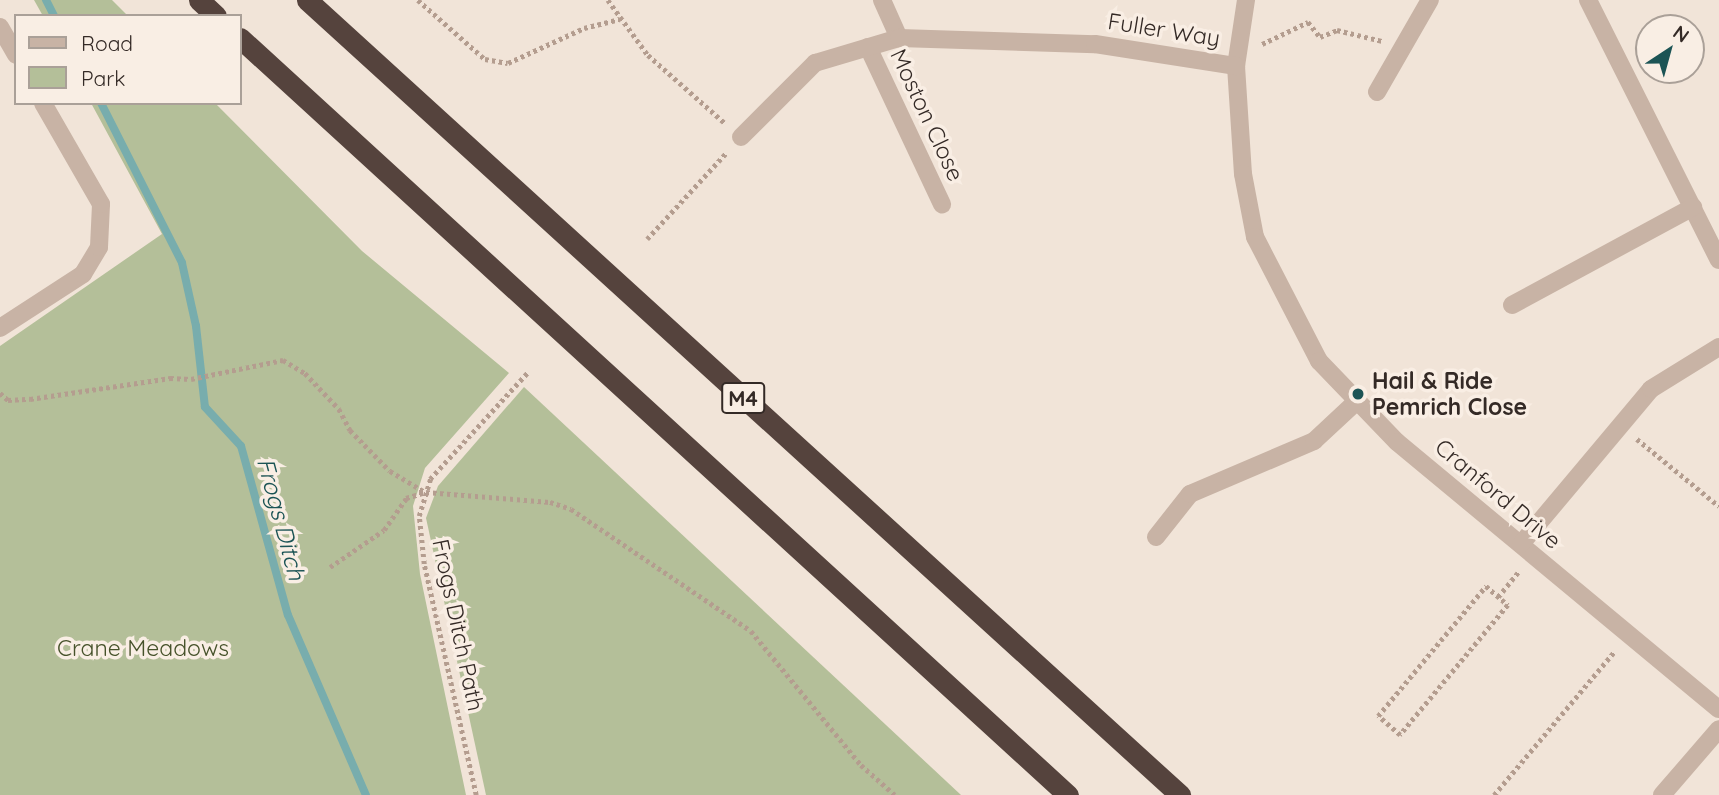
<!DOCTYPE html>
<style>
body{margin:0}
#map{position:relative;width:1719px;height:795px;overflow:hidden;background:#f1e4d8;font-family:Quicksand,sans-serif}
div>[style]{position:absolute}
.green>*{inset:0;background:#b4bf99}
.stream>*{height:8px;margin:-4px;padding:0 4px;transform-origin:4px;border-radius:4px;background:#78adad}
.path>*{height:4.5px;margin-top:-2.25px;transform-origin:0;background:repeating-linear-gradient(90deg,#b49d8f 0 3.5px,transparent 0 7px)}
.street>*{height:18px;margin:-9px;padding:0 9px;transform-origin:9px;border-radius:9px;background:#c8b3a5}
.highway>*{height:21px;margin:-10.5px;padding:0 10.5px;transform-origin:10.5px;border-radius:10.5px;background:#55433d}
.dots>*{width:19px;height:19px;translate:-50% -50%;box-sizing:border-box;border:4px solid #f9eee4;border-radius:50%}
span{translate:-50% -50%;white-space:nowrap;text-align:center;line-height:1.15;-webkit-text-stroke:7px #f9eee4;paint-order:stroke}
.shield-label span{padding:2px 5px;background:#f9eee4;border:2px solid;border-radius:5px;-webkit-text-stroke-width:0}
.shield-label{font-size:21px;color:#342a26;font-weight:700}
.street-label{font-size:23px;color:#342a26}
.poi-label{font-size:23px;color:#342a26;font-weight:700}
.left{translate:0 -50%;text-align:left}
.park-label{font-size:23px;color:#46522a}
.water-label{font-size:24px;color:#1c5455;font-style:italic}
.legend{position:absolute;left:14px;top:14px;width:228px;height:91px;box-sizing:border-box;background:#f9eee4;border:2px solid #aaa098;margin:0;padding:9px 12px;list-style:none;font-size:21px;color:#342a26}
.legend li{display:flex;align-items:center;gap:14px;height:35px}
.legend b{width:35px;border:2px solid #aaa098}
.north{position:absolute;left:1635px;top:14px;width:70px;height:70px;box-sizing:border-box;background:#f9eee4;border:2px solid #aaa098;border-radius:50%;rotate:36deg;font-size:19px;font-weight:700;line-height:28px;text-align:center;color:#342a26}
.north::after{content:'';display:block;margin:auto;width:24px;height:32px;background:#1c5455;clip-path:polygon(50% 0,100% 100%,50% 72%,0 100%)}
</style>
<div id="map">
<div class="green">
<i style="clip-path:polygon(34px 0,112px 0,128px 16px,43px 16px)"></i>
<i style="clip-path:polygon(91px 103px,215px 103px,362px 251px,509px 373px,425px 468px,413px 506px,420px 574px,466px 795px,0 795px,0 346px,162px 234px)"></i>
<i style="clip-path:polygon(524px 387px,961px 795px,486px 795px,426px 518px,438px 486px)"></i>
</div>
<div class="stream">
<i style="left:46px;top:0;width:18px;rotate:63deg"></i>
<i style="left:101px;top:103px;width:179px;rotate:63.1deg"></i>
<i style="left:182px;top:263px;width:65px;rotate:77.5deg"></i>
<i style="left:196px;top:326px;width:81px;rotate:83.7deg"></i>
<i style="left:205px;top:407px;width:53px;rotate:47.3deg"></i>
<i style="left:241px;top:446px;width:175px;rotate:74.5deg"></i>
<i style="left:288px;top:615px;width:196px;rotate:66.6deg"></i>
</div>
<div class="path">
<i style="left:418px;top:0;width:89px;rotate:41.4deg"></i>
<i style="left:485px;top:59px;width:23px;rotate:10deg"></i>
<i style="left:508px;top:63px;width:84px;rotate:-24.7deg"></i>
<i style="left:584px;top:28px;width:37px;rotate:-14deg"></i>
<i style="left:608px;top:0;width:68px;rotate:54deg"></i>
<i style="left:648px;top:55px;width:104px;rotate:41.5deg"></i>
<i style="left:1262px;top:44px;width:51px;rotate:-25.6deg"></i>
<i style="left:1308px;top:22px;width:19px;rotate:51deg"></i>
<i style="left:1320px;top:37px;width:18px;rotate:-22deg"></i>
<i style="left:1337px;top:30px;width:46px;rotate:13.7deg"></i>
<i style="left:647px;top:239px;width:118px;rotate:-47.4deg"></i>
<i style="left:0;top:393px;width:11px;rotate:41deg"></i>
<i style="left:8px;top:400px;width:22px;rotate:-3deg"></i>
<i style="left:30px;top:399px;width:142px;rotate:-8.5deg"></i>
<i style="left:170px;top:378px;width:21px;rotate:3deg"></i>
<i style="left:191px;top:379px;width:94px;rotate:-11.7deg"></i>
<i style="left:283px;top:360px;width:26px;rotate:31deg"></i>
<i style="left:305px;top:373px;width:50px;rotate:46.6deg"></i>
<i style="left:339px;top:409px;width:24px;rotate:62deg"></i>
<i style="left:350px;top:430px;width:57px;rotate:45.7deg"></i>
<i style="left:390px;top:471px;width:41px;rotate:31deg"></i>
<i style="left:1637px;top:439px;width:106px;rotate:39.3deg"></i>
<i style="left:330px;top:567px;width:65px;rotate:-34.4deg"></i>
<i style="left:384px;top:530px;width:39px;rotate:-55deg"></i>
<i style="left:406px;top:498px;width:21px;rotate:-17deg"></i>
<i style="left:426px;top:492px;width:124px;rotate:4.6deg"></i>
<i style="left:550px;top:502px;width:22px;rotate:18deg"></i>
<i style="left:571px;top:509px;width:217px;rotate:34.1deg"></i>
<i style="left:751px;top:631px;width:173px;rotate:50.6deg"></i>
<i style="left:861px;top:765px;width:45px;rotate:41.4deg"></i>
<i style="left:1486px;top:586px;width:29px;rotate:41deg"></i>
<i style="left:1508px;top:605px;width:169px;rotate:129.7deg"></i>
<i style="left:1400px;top:735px;width:29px;rotate:-139deg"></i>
<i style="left:1378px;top:716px;width:169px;rotate:-50.3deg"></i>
<i style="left:1498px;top:597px;width:33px;rotate:-51deg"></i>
<i style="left:476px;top:795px;width:237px;rotate:-102.7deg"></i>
<i style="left:424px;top:564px;width:48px;rotate:-95.9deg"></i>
<i style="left:419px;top:516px;width:39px;rotate:-73deg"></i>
<i style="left:430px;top:479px;width:144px;rotate:-47.5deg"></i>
<i style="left:1494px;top:795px;width:188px;rotate:-50deg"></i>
</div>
<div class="street">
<i style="left:882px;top:0;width:42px;rotate:65.9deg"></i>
<i style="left:1246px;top:0;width:67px;rotate:98.6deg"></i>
<i style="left:1236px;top:66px;width:108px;rotate:86.3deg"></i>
<i style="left:1243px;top:174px;width:64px;rotate:79.2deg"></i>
<i style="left:1255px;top:237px;width:140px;rotate:62.7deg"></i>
<i style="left:1319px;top:361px;width:112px;rotate:46.1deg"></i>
<i style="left:1397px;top:442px;width:418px;rotate:39.7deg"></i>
<i style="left:1588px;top:0;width:291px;rotate:63.3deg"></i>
<i style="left:0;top:27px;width:32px;rotate:60deg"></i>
<i style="left:868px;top:47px;width:174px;rotate:64.8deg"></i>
<i style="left:1377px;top:92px;width:106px;rotate:-60.1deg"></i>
<i style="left:741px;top:137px;width:105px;rotate:-45deg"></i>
<i style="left:815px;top:63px;width:88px;rotate:-16.6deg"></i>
<i style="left:899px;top:38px;width:196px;rotate:1.8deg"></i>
<i style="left:1095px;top:44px;width:143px;rotate:8.9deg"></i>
<i style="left:1512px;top:305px;width:206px;rotate:-28.4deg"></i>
<i style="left:0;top:328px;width:99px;rotate:-33deg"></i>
<i style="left:83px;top:274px;width:31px;rotate:-59deg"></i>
<i style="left:99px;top:247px;width:43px;rotate:-87.3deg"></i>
<i style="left:101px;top:204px;width:116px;rotate:-119.9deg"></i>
<i style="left:1156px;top:537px;width:55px;rotate:-51.7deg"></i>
<i style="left:1190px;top:494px;width:135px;rotate:-23.1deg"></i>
<i style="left:1314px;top:441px;width:57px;rotate:-42.9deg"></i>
<i style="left:1521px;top:544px;width:202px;rotate:-50deg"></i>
<i style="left:1651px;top:389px;width:80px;rotate:-31.7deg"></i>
<i style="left:1662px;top:795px;width:87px;rotate:-49.2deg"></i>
</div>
<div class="highway">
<i style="left:199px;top:0;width:23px;rotate:43deg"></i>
<i style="left:307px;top:0;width:1181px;rotate:42.32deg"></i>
<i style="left:240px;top:38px;width:1122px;rotate:42.44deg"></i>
</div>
<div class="dots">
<i style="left:1358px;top:394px;background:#1c5455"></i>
</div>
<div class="shield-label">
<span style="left:743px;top:398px">M4</span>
</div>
<div class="street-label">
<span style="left:1164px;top:30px;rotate:9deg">Fuller Way</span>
<span style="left:927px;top:115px;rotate:65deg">Moston Close</span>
<span style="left:1498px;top:494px;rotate:40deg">Cranford Drive</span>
<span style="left:458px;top:625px;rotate:78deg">Frogs Ditch Path</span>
</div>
<div class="poi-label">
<span class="left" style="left:1372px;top:394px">Hail &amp; Ride<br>Pemrich Close</span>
</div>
<div class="park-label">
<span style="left:143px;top:648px">Crane Meadows</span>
</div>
<div class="water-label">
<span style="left:281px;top:519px;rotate:75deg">Frogs Ditch</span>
</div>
<ul class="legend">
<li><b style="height:9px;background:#c8b3a5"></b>Road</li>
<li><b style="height:19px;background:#b4bf99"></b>Park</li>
</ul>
<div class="north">N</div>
</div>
